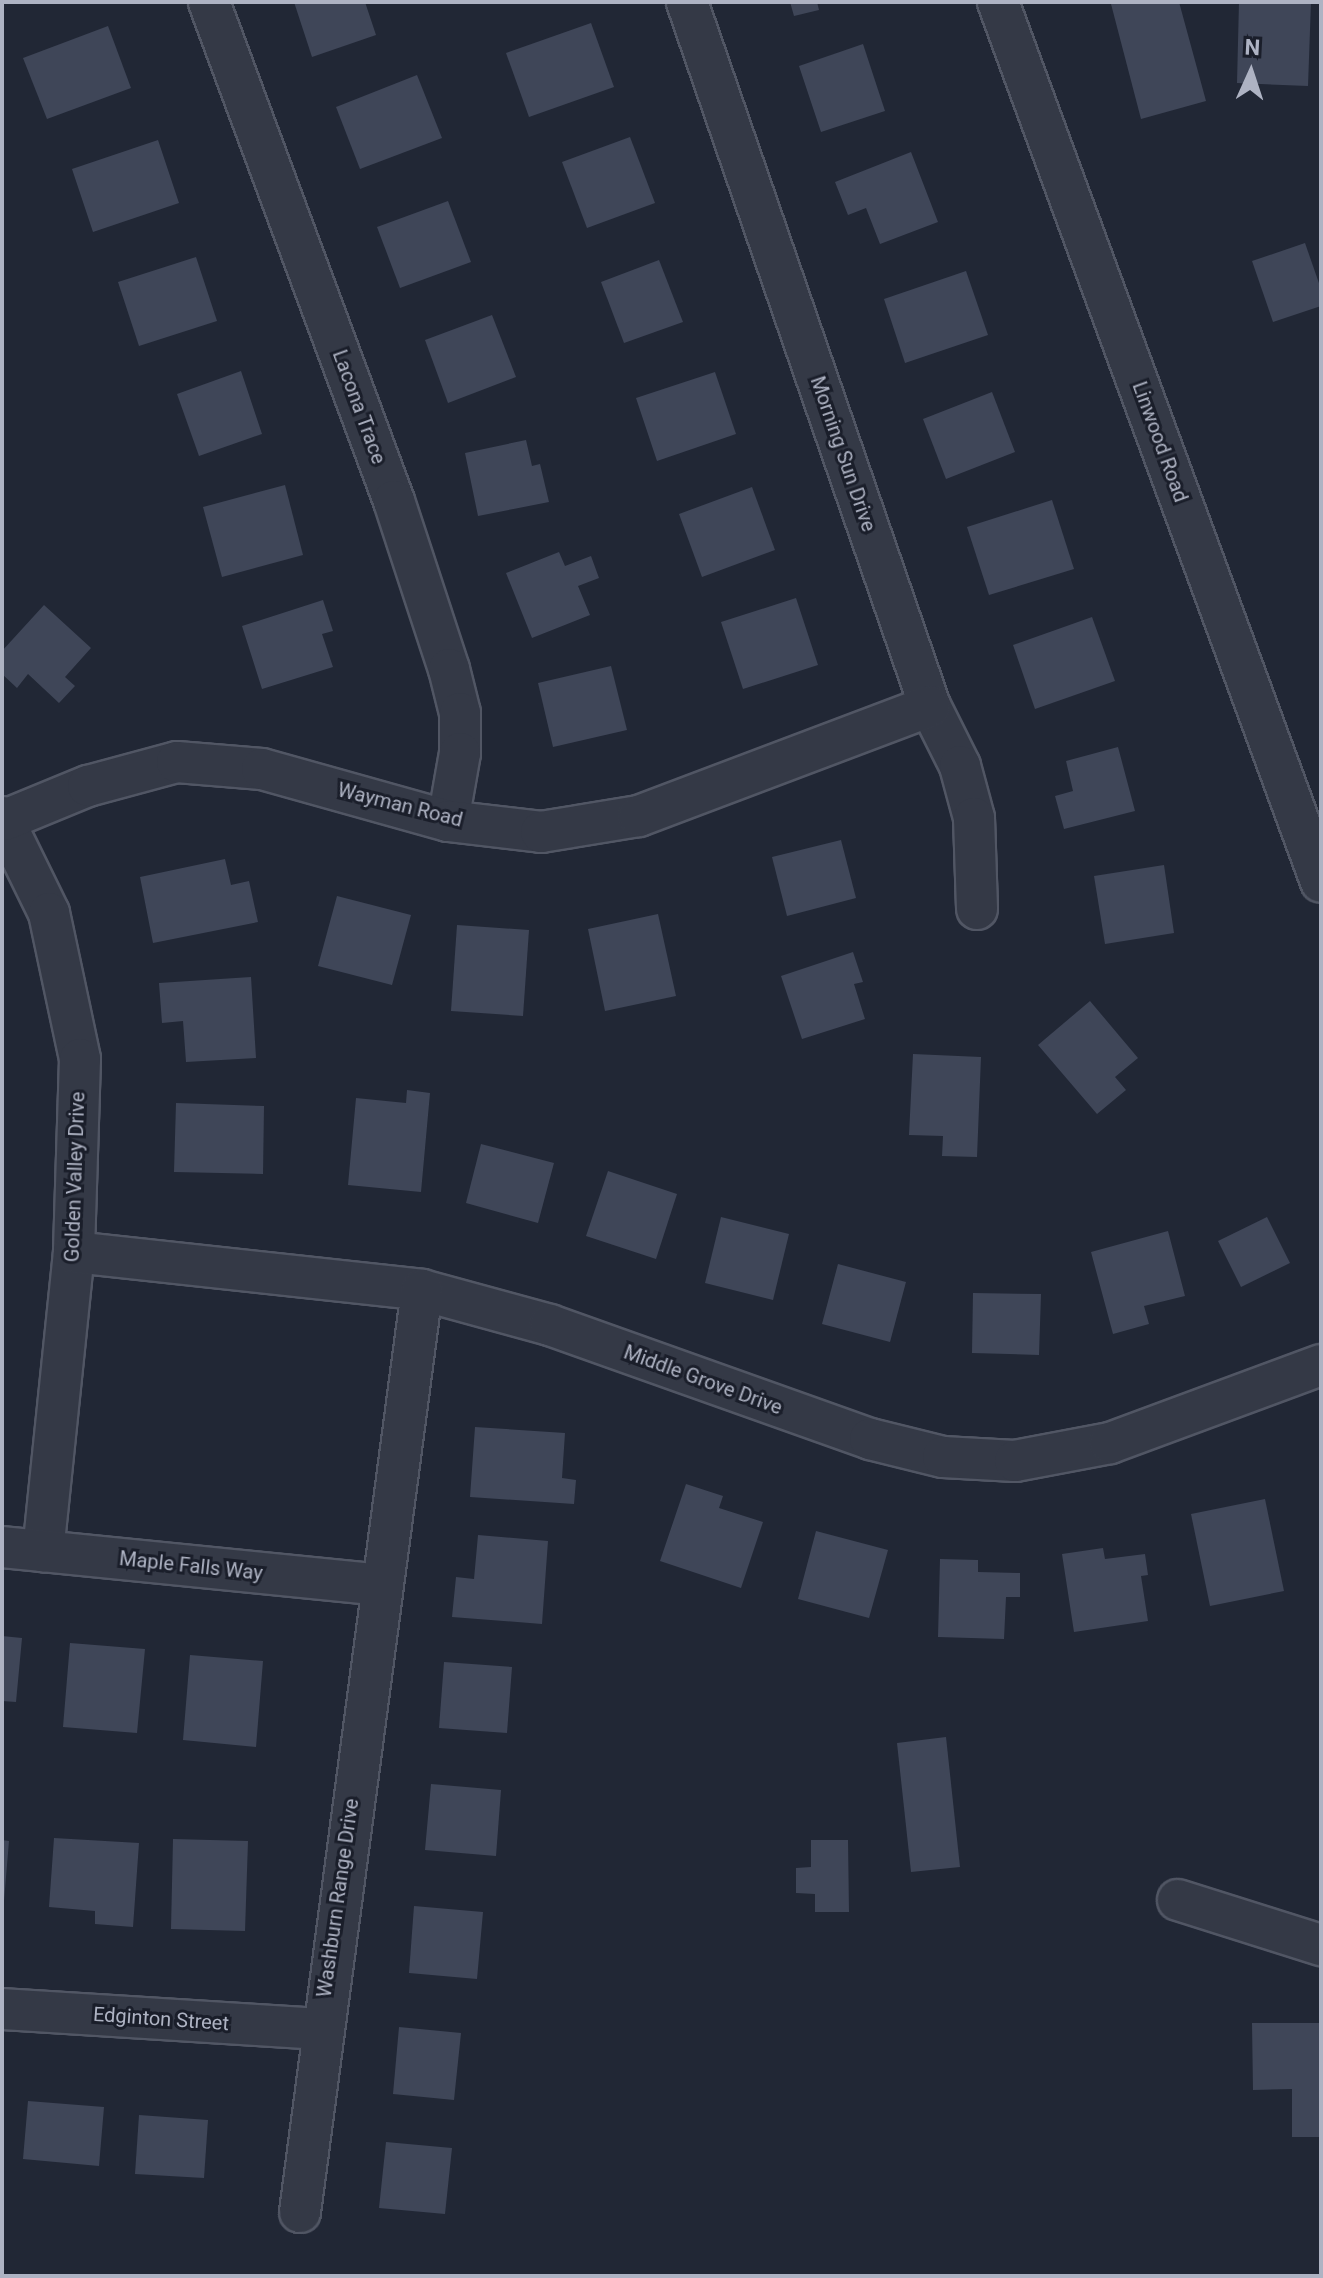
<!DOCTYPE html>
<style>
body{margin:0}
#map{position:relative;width:1323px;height:2278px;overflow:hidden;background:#212735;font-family:Roboto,sans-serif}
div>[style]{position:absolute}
.building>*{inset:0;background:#3f4658}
.roads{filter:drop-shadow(2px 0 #515664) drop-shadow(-2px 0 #515664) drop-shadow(0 2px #515664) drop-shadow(0 -2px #515664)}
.minor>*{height:40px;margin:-20px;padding:0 20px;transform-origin:20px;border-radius:20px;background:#343946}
span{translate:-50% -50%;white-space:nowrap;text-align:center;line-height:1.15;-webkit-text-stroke:6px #1a1e2a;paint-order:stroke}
.street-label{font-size:20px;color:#aeb3c3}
.frame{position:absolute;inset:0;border:4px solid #aeb3c3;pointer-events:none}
.north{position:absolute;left:1211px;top:32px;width:80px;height:80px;-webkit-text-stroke:6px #1a1e2a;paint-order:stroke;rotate:3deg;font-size:22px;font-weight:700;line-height:32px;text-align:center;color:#aeb3c3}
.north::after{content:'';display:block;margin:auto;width:28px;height:36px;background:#aeb3c3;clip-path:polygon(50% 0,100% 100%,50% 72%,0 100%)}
</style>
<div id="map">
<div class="building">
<i style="clip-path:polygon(294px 2px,365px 2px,376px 35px,312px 57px)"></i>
<i style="clip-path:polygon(790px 2px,817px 2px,819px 10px,794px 16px)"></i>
<i style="clip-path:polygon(1179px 2px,1206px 101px,1141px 119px,1111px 4px)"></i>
<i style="clip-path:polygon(1239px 2px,1311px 2px,1308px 86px,1237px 83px)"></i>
<i style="clip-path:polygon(591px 23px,614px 87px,529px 117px,506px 53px)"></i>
<i style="clip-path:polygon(108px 26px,131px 88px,47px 119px,23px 58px)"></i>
<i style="clip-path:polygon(863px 44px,885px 111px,821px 132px,799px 66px)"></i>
<i style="clip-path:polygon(417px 75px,442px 138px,360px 169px,336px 107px)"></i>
<i style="clip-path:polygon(630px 137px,655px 203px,587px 228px,562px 162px)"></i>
<i style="clip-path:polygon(158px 140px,179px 203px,93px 232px,72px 169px)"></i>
<i style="clip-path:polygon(911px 152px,938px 222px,880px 244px,866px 208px,848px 215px,835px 182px)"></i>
<i style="clip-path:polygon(448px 201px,471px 262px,400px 288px,377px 227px)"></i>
<i style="clip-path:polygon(1305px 243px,1321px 289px,1321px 306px,1273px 322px,1252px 261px)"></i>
<i style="clip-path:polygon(196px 257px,217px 321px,139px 346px,118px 282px)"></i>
<i style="clip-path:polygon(659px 260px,683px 322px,624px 343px,601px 282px)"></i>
<i style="clip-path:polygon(966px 271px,988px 335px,905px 363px,884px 299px)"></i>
<i style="clip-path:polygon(492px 315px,516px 377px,448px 403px,425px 340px)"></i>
<i style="clip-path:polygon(241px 371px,262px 434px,199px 456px,177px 394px)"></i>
<i style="clip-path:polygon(715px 372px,736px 434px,657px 461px,636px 398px)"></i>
<i style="clip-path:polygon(992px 392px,1015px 452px,946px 479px,923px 419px)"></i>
<i style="clip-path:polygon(526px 440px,532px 466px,540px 464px,549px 502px,478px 516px,465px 453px)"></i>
<i style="clip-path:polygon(285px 485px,303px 555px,222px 577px,203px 507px)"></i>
<i style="clip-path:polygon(752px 487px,775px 550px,702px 577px,679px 514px)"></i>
<i style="clip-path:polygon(1052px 500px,1074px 569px,989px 595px,967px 527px)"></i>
<i style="clip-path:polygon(559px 552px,565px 566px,591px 556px,599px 578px,578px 586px,590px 615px,532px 638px,506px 573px)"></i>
<i style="clip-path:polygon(796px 598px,818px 665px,743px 689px,721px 622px)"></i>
<i style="clip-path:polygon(323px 600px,333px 631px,322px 634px,333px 667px,262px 689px,242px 626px)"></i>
<i style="clip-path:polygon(44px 605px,91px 648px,65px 677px,75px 686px,59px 703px,28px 674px,17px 688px,2px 674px,2px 651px)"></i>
<i style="clip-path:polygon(1092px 617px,1115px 681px,1035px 709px,1013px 645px)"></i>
<i style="clip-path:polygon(611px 666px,627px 730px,553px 747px,538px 683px)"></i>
<i style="clip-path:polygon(1118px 747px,1135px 811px,1064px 829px,1055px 796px,1073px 791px,1066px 761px)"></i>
<i style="clip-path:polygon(841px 840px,856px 898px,787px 916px,772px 857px)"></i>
<i style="clip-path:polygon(225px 859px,231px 885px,249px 881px,258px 922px,153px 943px,140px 877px)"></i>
<i style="clip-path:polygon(1164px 865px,1174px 933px,1105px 944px,1094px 876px)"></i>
<i style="clip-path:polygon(337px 896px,411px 915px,392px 985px,318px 966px)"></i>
<i style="clip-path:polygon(658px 914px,676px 996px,605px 1011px,588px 929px)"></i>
<i style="clip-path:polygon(457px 925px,529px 930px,523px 1016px,451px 1011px)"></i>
<i style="clip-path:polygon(853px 952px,863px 982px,854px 984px,865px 1019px,802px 1039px,781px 976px)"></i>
<i style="clip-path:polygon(251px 977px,256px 1058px,186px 1062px,183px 1021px,162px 1023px,159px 983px)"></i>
<i style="clip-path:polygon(1090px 1001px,1138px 1058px,1115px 1077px,1126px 1090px,1097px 1114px,1038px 1045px)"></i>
<i style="clip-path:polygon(913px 1054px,981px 1057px,977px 1157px,942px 1156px,943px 1136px,909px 1135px)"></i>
<i style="clip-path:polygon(407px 1090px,430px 1093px,421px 1192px,348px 1185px,356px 1098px,406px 1103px)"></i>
<i style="clip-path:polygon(176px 1103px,264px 1106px,263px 1174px,174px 1172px)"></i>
<i style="clip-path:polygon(481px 1144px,554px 1163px,538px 1223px,466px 1203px)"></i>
<i style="clip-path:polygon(608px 1171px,677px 1194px,656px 1259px,586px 1236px)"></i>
<i style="clip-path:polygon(721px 1217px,789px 1234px,773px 1300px,705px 1283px)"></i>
<i style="clip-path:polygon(1267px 1217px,1290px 1263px,1241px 1287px,1218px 1241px)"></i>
<i style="clip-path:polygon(1168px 1231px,1185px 1296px,1144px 1306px,1149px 1324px,1113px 1334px,1091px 1252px)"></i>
<i style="clip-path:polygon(838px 1264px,906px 1282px,890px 1342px,822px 1324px)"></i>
<i style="clip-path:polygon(973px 1293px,1041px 1294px,1039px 1355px,972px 1353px)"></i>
<i style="clip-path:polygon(475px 1427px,565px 1433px,562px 1478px,576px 1480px,574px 1504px,470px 1497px)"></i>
<i style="clip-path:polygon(686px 1484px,723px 1496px,719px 1508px,763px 1522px,741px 1588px,660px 1561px)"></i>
<i style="clip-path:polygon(1265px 1499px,1284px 1591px,1210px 1606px,1191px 1514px)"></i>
<i style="clip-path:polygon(816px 1531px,888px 1550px,869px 1618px,798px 1599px)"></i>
<i style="clip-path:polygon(478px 1535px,548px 1541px,542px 1624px,452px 1617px,456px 1577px,474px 1579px)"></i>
<i style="clip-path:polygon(1103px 1548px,1105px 1559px,1145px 1554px,1148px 1575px,1141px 1576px,1148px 1621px,1074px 1632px,1062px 1554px)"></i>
<i style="clip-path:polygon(940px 1559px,978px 1560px,978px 1572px,1020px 1573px,1020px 1597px,1006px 1597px,1004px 1639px,938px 1637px)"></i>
<i style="clip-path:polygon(2px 1636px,22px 1638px,16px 1702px,2px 1701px)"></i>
<i style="clip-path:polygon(70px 1643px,145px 1649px,137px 1733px,63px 1727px)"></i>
<i style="clip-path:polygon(190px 1655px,263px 1661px,256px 1747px,183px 1740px)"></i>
<i style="clip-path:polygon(444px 1662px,512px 1667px,507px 1733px,439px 1728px)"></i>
<i style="clip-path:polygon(946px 1737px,960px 1867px,911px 1872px,897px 1743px)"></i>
<i style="clip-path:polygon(431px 1784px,501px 1790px,496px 1856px,425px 1850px)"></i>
<i style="clip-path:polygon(54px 1838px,139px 1843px,133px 1927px,95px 1924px,95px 1911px,49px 1907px)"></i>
<i style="clip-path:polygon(173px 1839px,248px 1841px,245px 1931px,171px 1929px)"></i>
<i style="clip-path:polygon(2px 1840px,9px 1841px,4px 1901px,2px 1901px)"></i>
<i style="clip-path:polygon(811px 1840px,848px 1840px,849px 1912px,815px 1912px,815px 1894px,796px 1893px,796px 1868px,811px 1867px)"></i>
<i style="clip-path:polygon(414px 1906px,483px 1912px,477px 1979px,409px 1973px)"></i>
<i style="clip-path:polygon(1252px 2023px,1321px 2023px,1321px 2137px,1292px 2137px,1292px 2089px,1253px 2090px)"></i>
<i style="clip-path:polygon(399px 2027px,461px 2033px,454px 2100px,393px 2094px)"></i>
<i style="clip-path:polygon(28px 2101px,104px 2107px,99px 2166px,23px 2159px)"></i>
<i style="clip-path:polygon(139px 2115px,208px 2120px,204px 2178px,135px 2174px)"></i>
<i style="clip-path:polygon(386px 2142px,452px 2148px,445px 2214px,379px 2208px)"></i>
</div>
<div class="roads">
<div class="minor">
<i style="left:209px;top:2px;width:532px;rotate:69.66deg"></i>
<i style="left:394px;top:501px;width:177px;rotate:71.9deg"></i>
<i style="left:449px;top:669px;width:45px;rotate:76deg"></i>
<i style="left:460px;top:713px;width:40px;rotate:90deg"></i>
<i style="left:460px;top:753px;width:69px;rotate:100deg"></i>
<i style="left:687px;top:2px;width:745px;rotate:70.96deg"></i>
<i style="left:930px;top:706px;width:67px;rotate:63.4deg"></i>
<i style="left:960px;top:766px;width:54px;rotate:74.9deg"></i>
<i style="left:974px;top:818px;width:91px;rotate:88.1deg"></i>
<i style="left:998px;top:2px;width:937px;rotate:69.84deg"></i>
<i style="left:2px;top:817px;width:107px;rotate:63.9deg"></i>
<i style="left:49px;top:913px;width:149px;rotate:78deg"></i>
<i style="left:80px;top:1059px;width:193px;rotate:91.8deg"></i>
<i style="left:74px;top:1252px;width:301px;rotate:95.9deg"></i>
<i style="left:5px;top:820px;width:90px;rotate:-22.3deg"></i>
<i style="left:88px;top:786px;width:92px;rotate:-15.1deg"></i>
<i style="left:177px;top:762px;width:85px;rotate:4.7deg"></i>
<i style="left:262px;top:769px;width:193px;rotate:15.6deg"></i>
<i style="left:448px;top:821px;width:94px;rotate:6.7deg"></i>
<i style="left:541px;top:832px;width:99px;rotate:-9.3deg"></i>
<i style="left:639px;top:816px;width:311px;rotate:-20.7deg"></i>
<i style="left:74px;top:1252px;width:350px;rotate:6.2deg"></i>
<i style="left:422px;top:1290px;width:133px;rotate:15.3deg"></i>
<i style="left:550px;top:1325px;width:340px;rotate:19.6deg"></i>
<i style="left:870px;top:1439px;width:75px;rotate:13.9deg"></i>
<i style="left:943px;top:1457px;width:72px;rotate:3.2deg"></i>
<i style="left:1015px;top:1461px;width:97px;rotate:-10.7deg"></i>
<i style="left:1110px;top:1443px;width:225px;rotate:-20.3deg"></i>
<i style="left:2px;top:1547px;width:380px;rotate:5.7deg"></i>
<i style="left:1178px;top:1900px;width:150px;rotate:17.5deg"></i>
<i style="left:2px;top:2009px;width:319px;rotate:3.6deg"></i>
<i style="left:300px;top:2212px;width:930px;rotate:-82.46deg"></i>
</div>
</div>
<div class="street-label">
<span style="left:359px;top:407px;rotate:70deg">Lacona Trace</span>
<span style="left:1160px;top:442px;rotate:70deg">Linwood Road</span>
<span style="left:843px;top:454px;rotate:71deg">Morning Sun Drive</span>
<span style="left:400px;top:805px;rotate:14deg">Wayman Road</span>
<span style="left:75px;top:1177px;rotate:-88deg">Golden Valley Drive</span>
<span style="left:703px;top:1380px;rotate:20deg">Middle Grove Drive</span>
<span style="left:191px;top:1566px;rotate:6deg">Maple Falls Way</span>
<span style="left:338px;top:1898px;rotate:-82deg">Washburn Range Drive</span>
<span style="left:161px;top:2019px;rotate:4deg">Edginton Street</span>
</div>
<div class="frame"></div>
<div class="north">N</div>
</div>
